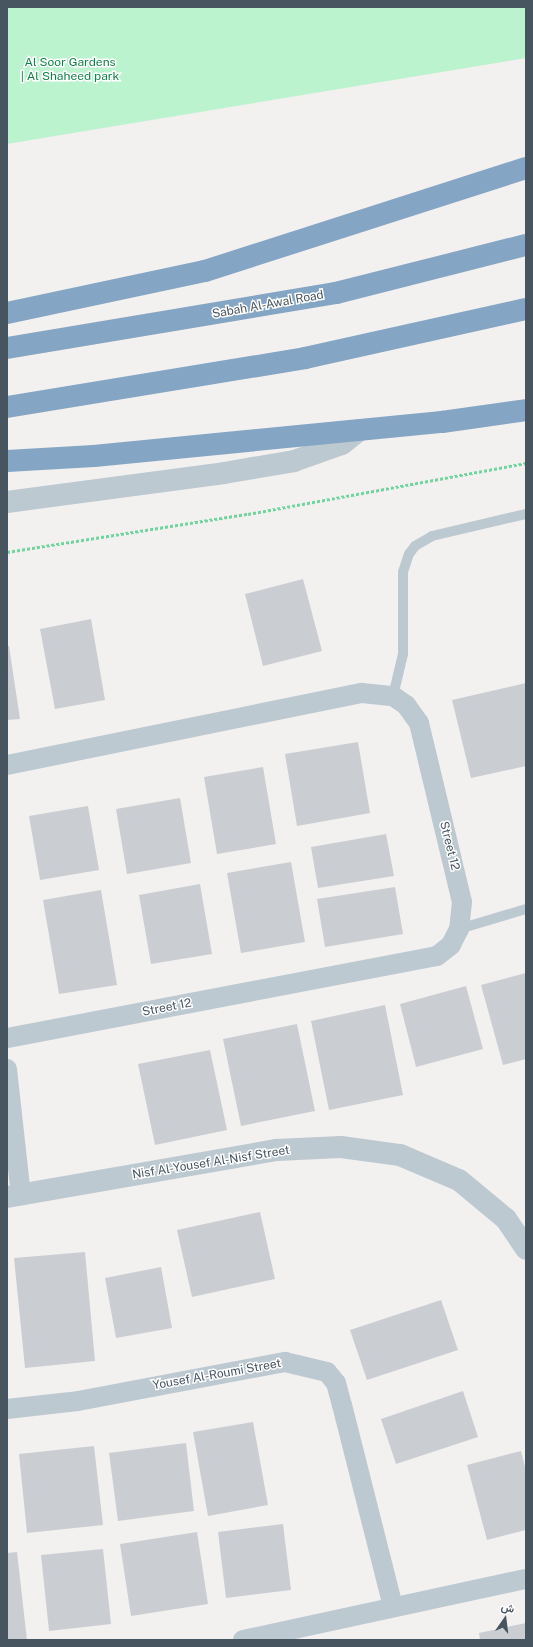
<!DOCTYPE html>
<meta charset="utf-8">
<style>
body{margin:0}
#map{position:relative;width:533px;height:1647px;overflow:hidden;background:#f3f0f0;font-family:"Public Sans",Vazirmatn,sans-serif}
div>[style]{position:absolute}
.green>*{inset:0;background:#bcf3cf}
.building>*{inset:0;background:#caced3}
.path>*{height:2.5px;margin-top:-1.25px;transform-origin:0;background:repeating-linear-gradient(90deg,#71d5a0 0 3px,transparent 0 5px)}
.service>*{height:10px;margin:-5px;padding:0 5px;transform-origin:5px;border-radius:5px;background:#bdc9d1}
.minor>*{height:20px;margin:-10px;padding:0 10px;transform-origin:10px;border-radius:10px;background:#bdc9d1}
.tertiary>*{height:22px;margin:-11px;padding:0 11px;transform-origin:11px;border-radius:11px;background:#bdc9d1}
.motorway>*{height:22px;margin:-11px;padding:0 11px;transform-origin:11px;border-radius:11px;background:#84a5c3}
span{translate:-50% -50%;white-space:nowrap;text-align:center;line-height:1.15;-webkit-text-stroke:3px #fff;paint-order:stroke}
.park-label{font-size:12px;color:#0f8345}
.street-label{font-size:12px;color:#475560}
.frame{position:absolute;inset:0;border:8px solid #475560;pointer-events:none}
.north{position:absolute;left:485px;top:1599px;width:40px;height:40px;-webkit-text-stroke:3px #fff;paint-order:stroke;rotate:14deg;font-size:11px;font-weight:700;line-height:16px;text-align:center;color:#475560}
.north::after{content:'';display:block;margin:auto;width:14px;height:18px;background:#475560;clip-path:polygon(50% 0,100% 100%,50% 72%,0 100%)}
</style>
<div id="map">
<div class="green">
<i style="clip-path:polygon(7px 7px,526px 7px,526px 58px,7px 144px)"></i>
</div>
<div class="building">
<i style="clip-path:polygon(303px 579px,322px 651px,263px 666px,245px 594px)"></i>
<i style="clip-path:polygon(91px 619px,105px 700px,55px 709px,40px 629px)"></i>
<i style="clip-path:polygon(7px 646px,9px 646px,20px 719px,7px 720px)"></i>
<i style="clip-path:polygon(526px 683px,526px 766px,471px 778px,452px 700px)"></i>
<i style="clip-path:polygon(358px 742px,370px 813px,297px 826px,285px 754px)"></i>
<i style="clip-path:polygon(263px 767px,276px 844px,217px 854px,204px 777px)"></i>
<i style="clip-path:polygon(180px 798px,191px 863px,127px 874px,116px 809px)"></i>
<i style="clip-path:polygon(88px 806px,99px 870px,40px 880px,29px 816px)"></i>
<i style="clip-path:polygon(386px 834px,394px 876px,318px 888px,311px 847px)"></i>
<i style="clip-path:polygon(291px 862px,305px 942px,241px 953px,227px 873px)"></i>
<i style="clip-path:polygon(200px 884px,212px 954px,151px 964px,139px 895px)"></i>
<i style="clip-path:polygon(395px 887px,403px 934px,325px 947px,317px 899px)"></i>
<i style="clip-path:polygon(101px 890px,117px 985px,59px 994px,43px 900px)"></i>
<i style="clip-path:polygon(526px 973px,526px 1059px,503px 1065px,481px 985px)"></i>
<i style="clip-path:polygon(466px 986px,483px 1049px,416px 1067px,400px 1004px)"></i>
<i style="clip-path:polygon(385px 1005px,403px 1095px,329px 1110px,311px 1021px)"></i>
<i style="clip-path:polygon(297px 1024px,315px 1111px,241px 1126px,223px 1039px)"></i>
<i style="clip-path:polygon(210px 1050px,227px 1130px,155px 1145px,138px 1064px)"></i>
<i style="clip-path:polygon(260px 1212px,275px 1279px,192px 1297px,177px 1230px)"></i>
<i style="clip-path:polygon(85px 1252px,95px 1361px,25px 1368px,14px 1258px)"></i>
<i style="clip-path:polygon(161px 1267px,172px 1328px,116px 1338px,105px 1278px)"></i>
<i style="clip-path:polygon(441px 1300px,458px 1350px,367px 1380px,350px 1330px)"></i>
<i style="clip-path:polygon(463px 1391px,478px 1437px,396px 1464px,381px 1419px)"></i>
<i style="clip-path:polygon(253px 1422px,268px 1505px,208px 1516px,193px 1432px)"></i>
<i style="clip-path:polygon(186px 1443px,194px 1511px,118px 1521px,109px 1453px)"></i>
<i style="clip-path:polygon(94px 1446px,103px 1525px,27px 1533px,19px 1454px)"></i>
<i style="clip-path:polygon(521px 1451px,526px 1471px,526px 1530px,487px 1540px,467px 1465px)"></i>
<i style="clip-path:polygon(283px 1524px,291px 1590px,226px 1598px,218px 1532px)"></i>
<i style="clip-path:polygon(197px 1532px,208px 1604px,131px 1616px,120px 1544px)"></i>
<i style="clip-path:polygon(103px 1549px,111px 1624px,49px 1631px,41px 1555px)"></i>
<i style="clip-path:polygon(17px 1552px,27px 1640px,7px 1640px,7px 1553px)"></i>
<i style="clip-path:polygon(526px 1623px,526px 1640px,480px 1640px,479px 1633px)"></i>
</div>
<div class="path">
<i style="left:7px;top:552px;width:244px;rotate:-9deg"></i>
<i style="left:248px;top:514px;width:283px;rotate:-10.4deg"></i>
</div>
<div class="service">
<i style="left:393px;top:696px;width:43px;rotate:-76.6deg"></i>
<i style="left:403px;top:654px;width:82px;rotate:-90deg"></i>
<i style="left:403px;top:572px;width:19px;rotate:-72deg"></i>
<i style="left:409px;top:554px;width:10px;rotate:-53deg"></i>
<i style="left:415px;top:546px;width:20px;rotate:-30deg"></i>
<i style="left:432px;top:536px;width:97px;rotate:-13.2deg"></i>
<i style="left:459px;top:929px;width:70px;rotate:-16.6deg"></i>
</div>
<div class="minor">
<i style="left:7px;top:765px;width:362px;rotate:-11.5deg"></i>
<i style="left:362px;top:693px;width:31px;rotate:6deg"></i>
<i style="left:393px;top:696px;width:16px;rotate:35deg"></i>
<i style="left:406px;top:705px;width:22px;rotate:54deg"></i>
<i style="left:419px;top:723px;width:184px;rotate:76.5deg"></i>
<i style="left:462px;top:902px;width:27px;rotate:96deg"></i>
<i style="left:459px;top:929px;width:18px;rotate:117deg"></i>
<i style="left:451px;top:945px;width:18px;rotate:142deg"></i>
<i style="left:437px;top:956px;width:438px;rotate:169.2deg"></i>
<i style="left:7px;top:1069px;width:127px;rotate:83.7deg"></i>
<i style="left:7px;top:1409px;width:71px;rotate:-6.4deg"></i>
<i style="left:78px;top:1401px;width:211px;rotate:-10.7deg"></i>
<i style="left:285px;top:1362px;width:43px;rotate:13.4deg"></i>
<i style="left:327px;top:1372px;width:14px;rotate:51deg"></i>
<i style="left:336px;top:1383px;width:23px;rotate:75deg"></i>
<i style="left:342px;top:1405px;width:208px;rotate:75.8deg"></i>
<i style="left:243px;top:1640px;width:289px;rotate:-12.2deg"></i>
</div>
<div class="tertiary">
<i style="left:7px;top:502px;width:219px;rotate:-7.6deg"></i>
<i style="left:224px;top:473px;width:71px;rotate:-9.7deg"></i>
<i style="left:294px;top:461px;width:51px;rotate:-19.5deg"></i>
<i style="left:342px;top:444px;width:22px;rotate:-39deg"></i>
<i style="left:7px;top:1197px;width:274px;rotate:-9.9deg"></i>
<i style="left:277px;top:1150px;width:64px;rotate:-2.7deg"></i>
<i style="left:341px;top:1147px;width:60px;rotate:7.7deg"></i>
<i style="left:400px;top:1155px;width:64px;rotate:23deg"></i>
<i style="left:459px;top:1180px;width:61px;rotate:39.7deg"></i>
<i style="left:506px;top:1219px;width:36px;rotate:56deg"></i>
</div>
<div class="motorway">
<i style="left:7px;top:313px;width:202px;rotate:-12deg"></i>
<i style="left:205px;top:271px;width:337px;rotate:-17.8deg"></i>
<i style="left:7px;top:348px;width:334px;rotate:-9.5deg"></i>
<i style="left:336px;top:293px;width:196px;rotate:-14.2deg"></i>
<i style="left:7px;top:407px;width:302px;rotate:-9.3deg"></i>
<i style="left:305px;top:358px;width:226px;rotate:-12.5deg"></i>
<i style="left:7px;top:461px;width:87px;rotate:-3.3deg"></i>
<i style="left:94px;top:456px;width:350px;rotate:-5.6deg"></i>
<i style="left:442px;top:422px;width:85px;rotate:-8.1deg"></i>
</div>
<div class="park-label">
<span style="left:70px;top:70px">Al Soor Gardens<br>| Al Shaheed park</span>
</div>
<div class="street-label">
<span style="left:268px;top:305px;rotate:-10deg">Sabah Al-Awal Road</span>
<span style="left:449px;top:846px;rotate:76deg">Street 12</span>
<span style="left:167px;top:1008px;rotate:-11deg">Street 12</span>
<span style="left:211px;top:1163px;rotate:-9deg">Nisf Al-Yousef Al-Nisf Street</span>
<span style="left:217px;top:1375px;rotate:-10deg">Yousef Al-Roumi Street</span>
</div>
<div class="frame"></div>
<div class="north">ش</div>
</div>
